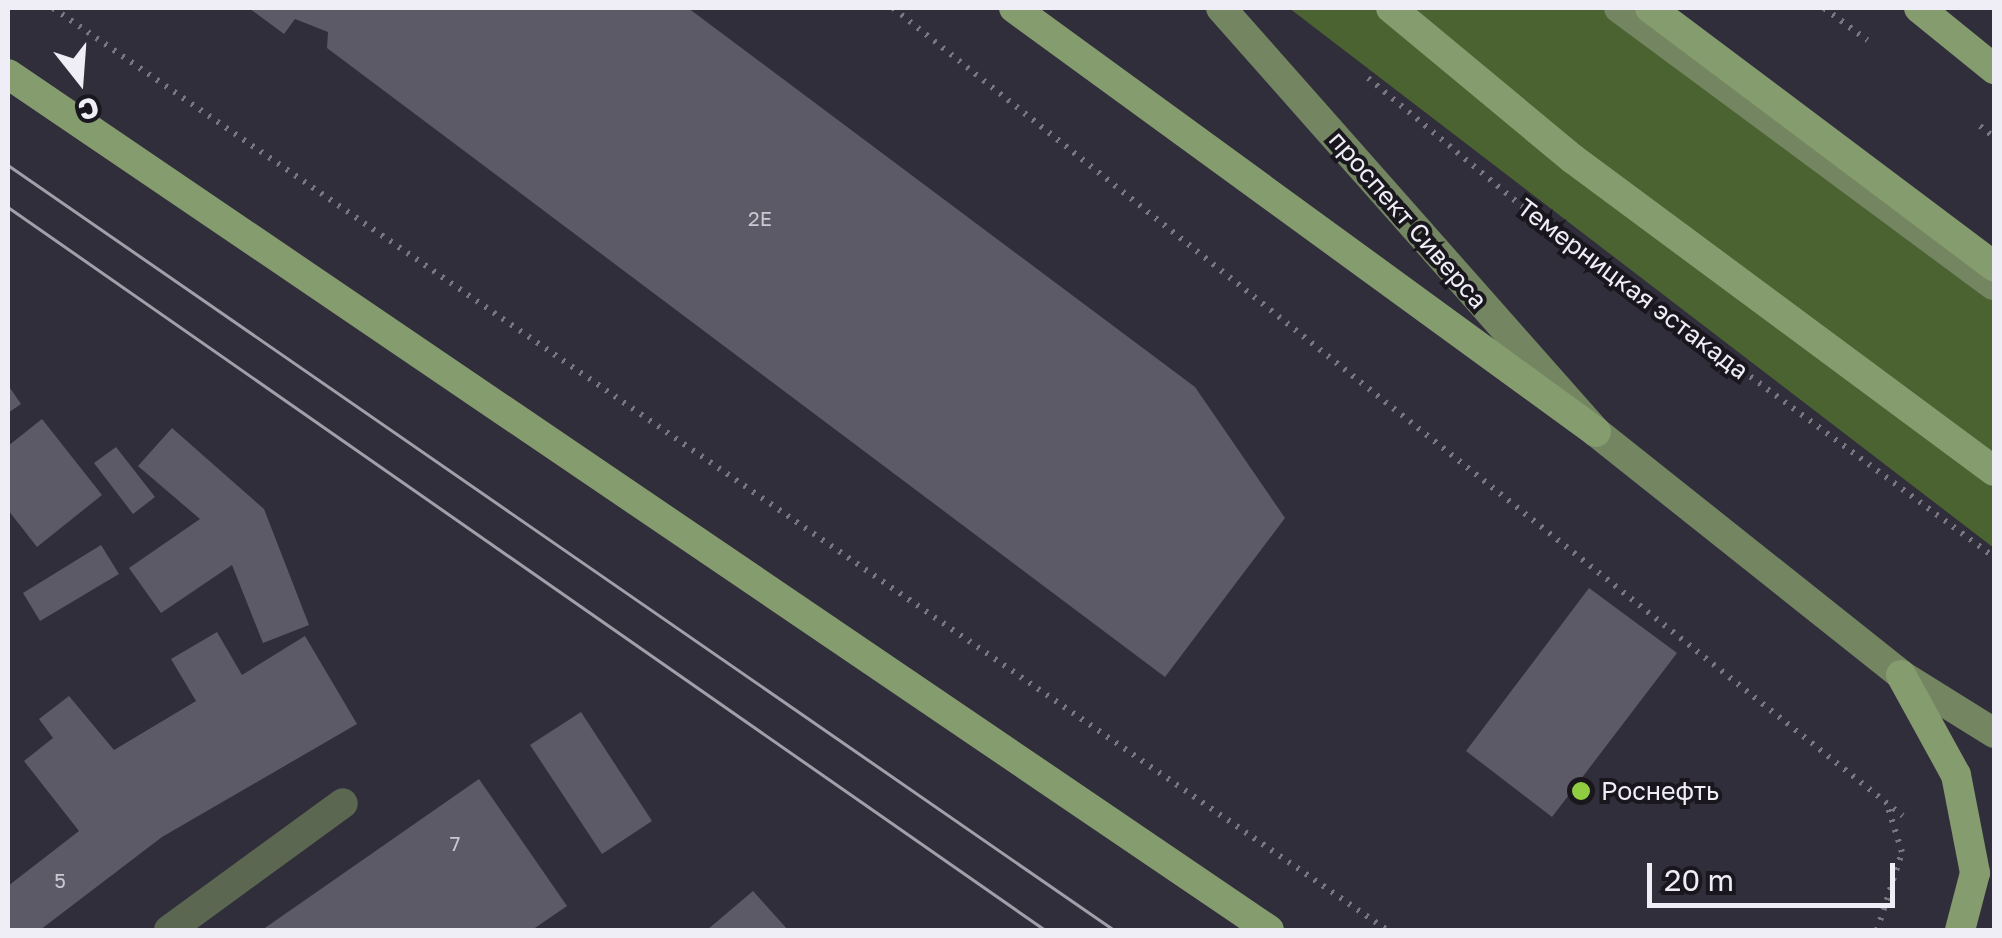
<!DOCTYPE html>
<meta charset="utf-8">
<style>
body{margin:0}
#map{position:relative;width:2002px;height:938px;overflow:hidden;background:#312e3b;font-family:"Golos Text",sans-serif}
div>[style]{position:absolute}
.green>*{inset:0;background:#4b6331}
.building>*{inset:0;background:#5d5a68}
.path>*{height:6px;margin-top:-3px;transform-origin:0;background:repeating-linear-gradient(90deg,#797682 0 2.5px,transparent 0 10.5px)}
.lane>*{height:30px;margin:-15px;padding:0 15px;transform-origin:15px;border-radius:15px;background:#5b6751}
.secondary>*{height:30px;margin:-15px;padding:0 15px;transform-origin:15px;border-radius:15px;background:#738561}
.primary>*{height:30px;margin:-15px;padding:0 15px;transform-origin:15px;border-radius:15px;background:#859c6e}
.tram>*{height:2.5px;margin:-1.25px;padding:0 1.25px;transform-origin:1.25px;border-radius:1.25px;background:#a1a0aa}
.dots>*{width:28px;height:28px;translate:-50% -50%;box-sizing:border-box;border:5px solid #19171d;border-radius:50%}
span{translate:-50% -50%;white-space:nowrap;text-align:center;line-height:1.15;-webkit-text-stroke:8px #19171d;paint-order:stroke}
.number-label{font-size:20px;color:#cac9d2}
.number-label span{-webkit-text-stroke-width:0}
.street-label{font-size:25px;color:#efeef6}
.poi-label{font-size:25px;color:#efeef6}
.left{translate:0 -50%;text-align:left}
.frame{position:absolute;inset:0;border:10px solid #efeef6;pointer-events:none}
.north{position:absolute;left:30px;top:30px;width:100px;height:100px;-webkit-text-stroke:8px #19171d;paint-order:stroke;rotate:163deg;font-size:28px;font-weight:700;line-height:40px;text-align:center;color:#efeef6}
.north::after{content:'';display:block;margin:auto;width:35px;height:45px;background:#efeef6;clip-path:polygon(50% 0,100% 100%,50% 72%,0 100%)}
.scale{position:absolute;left:1647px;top:863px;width:248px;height:45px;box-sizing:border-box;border:5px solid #efeef6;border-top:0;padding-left:12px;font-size:30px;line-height:35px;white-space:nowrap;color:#efeef6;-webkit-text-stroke:8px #19171d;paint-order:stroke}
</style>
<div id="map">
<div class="green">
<i style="clip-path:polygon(1289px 8px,1647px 8px,1994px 273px,1994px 548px)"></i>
</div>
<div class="building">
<i style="clip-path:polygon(249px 8px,688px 8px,1195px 387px,1285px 518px,1165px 677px,327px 48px,328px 32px,295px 19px,284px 34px)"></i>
<i style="clip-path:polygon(8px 385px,21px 404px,8px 413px)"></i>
<i style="clip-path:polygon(42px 419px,102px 495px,37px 547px,8px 510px,8px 446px)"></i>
<i style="clip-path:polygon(172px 428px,264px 509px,309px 625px,263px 643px,232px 565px,161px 613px,129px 568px,200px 519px,138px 466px)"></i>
<i style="clip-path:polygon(116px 447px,155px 497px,133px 514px,94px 463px)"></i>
<i style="clip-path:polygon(101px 545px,119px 574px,40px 621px,23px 593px)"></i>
<i style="clip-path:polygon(1589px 588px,1677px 653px,1552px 817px,1466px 751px)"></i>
<i style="clip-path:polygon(217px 632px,242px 675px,305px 636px,357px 724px,162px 837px,40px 930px,8px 930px,8px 886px,79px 831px,24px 761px,53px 738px,39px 719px,69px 696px,114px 750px,196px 701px,171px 659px)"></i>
<i style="clip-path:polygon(581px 712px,652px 821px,602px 854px,530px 745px)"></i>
<i style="clip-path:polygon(479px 779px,567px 906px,532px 930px,262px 930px)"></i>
<i style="clip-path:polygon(753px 891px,788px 930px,707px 930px)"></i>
</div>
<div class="path">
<i style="left:53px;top:8px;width:1622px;rotate:34.65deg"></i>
<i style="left:893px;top:8px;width:1293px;rotate:38.66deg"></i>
<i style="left:1824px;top:8px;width:54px;rotate:36.7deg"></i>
<i style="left:1368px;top:78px;width:212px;rotate:39.8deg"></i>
<i style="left:1531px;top:214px;width:576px;rotate:36.53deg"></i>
<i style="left:1980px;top:126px;width:18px;rotate:38deg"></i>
<i style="left:1877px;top:930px;width:82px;rotate:-72.2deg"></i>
<i style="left:1902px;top:852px;width:50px;rotate:-107.4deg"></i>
</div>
<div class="lane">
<i style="left:169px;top:930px;width:215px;rotate:-36.1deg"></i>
</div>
<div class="secondary">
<i style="left:1221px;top:8px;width:566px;rotate:48.51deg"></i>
<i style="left:1596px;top:432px;width:390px;rotate:38.5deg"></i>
<i style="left:1901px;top:675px;width:110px;rotate:31.9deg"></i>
<i style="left:1619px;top:8px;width:466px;rotate:36.5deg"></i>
</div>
<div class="primary">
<i style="left:1014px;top:8px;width:720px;rotate:36.07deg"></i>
<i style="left:1391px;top:8px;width:236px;rotate:39.7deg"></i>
<i style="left:1573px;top:159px;width:524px;rotate:36.54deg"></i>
<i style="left:1650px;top:8px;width:430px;rotate:36.9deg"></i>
<i style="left:1919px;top:8px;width:97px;rotate:39.1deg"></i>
<i style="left:8px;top:74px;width:1524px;rotate:34.17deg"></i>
<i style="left:1901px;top:675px;width:114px;rotate:61.2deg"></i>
<i style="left:1956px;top:775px;width:100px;rotate:79deg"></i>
<i style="left:1975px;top:873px;width:59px;rotate:104.7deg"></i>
</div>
<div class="tram">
<i style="left:8px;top:165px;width:1345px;rotate:34.67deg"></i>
<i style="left:8px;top:207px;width:1264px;rotate:34.88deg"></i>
</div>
<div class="dots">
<i style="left:1581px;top:791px;background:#90cd40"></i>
</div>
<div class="number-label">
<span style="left:760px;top:218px">2Е</span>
<span style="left:455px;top:843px">7</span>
<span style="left:60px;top:880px">5</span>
</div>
<div class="street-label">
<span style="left:1408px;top:220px;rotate:49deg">проспект Сиверса</span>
<span style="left:1633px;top:289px;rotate:37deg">Темерницкая эстакада</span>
</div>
<div class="poi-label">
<span class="left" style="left:1601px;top:791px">Роснефть</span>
</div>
<div class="frame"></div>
<div class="north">С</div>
<div class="scale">20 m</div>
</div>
